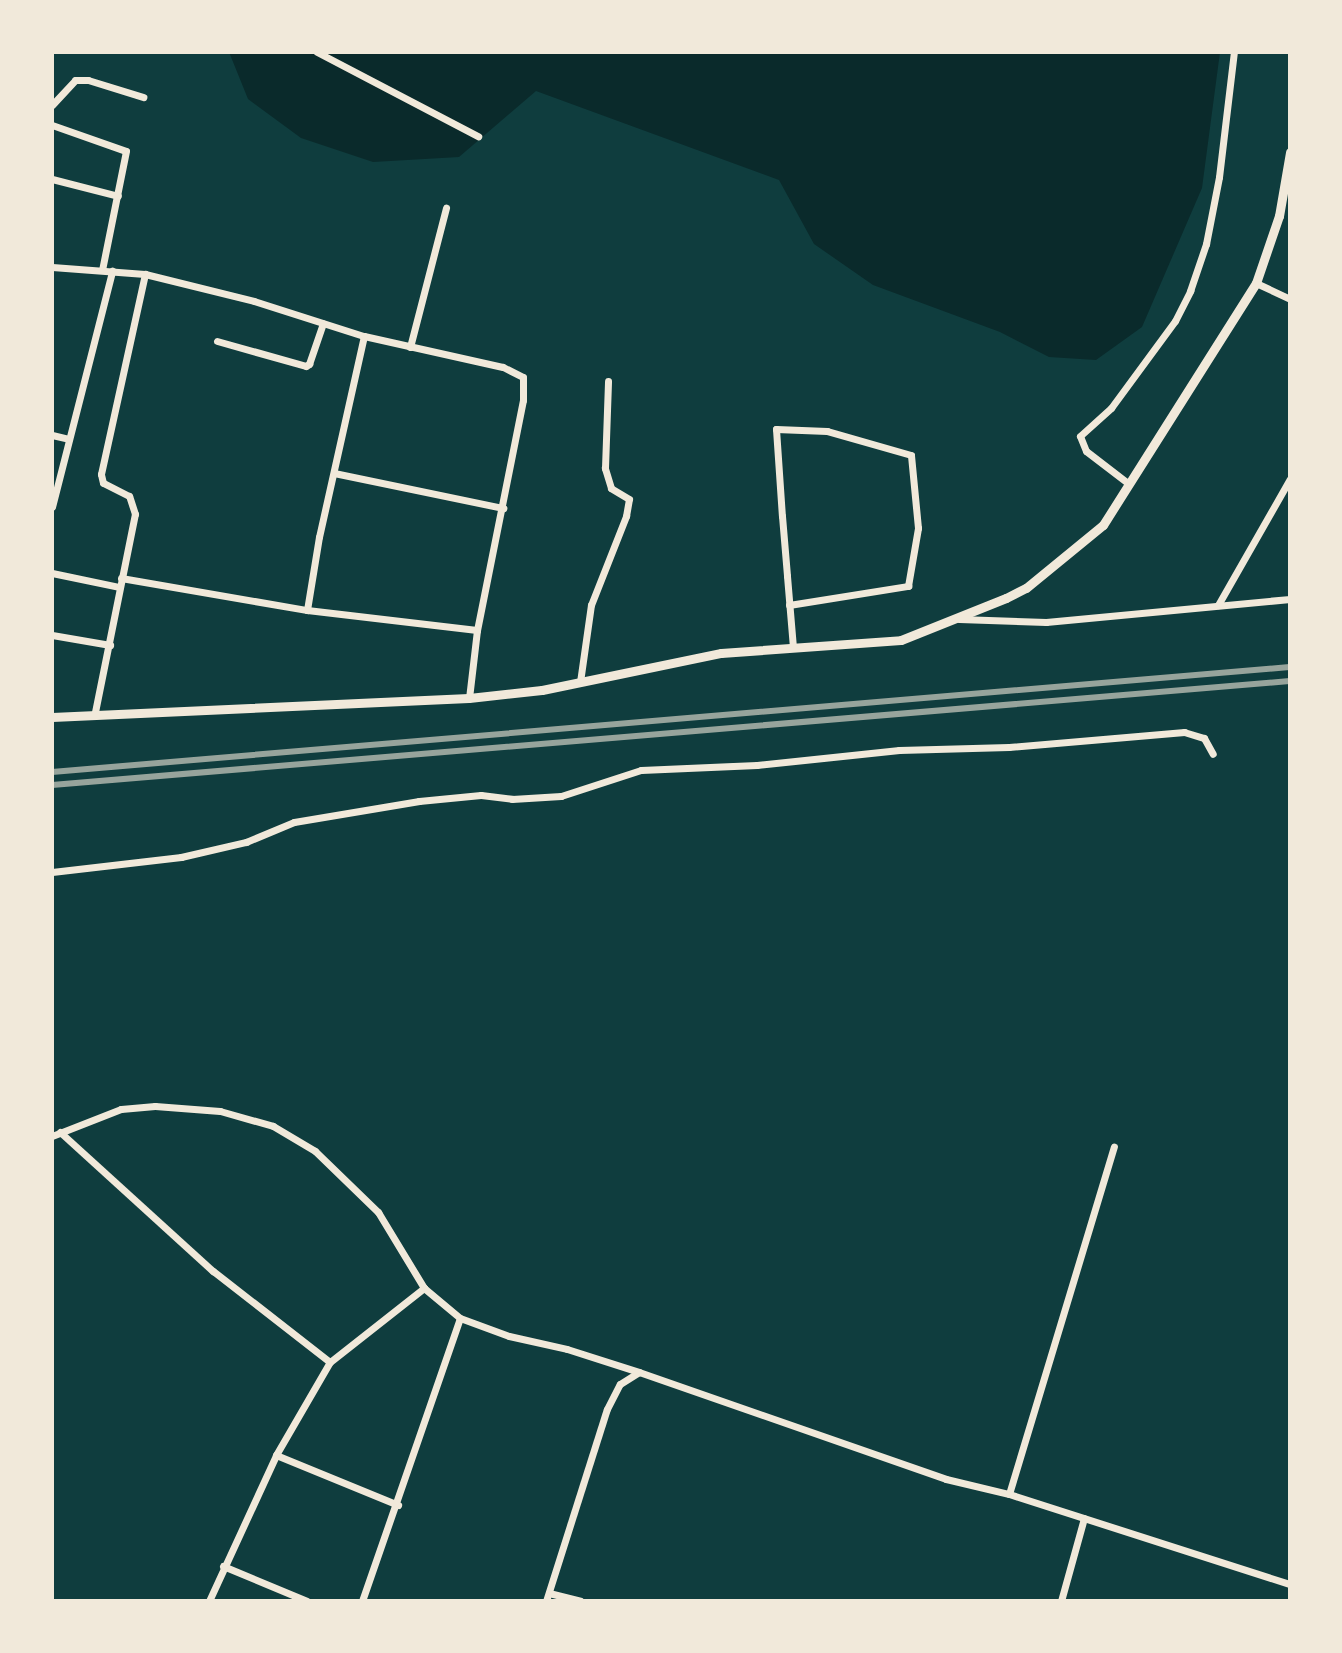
<!DOCTYPE html>
<style>
body{margin:0}
#map{position:relative;width:1342px;height:1653px;overflow:hidden;background:#0f3d3e;font-family:Jost,sans-serif}
div>[style]{position:absolute}
.water>*{inset:0;background:#0a2a2b}
.minor>*{height:7px;margin:-3.5px;padding:0 3.5px;transform-origin:3.5px;border-radius:3.5px;background:#f1e9da}
.tertiary>*{height:9px;margin:-4.5px;padding:0 4.5px;transform-origin:4.5px;border-radius:4.5px;background:#f1e9da}
.rail>*{height:6px;margin:-3px;padding:0 3px;transform-origin:3px;border-radius:3px;background:#97a49c}
span{translate:-50% -50%;white-space:nowrap;text-align:center;line-height:1.15;-webkit-text-stroke:8px #f1e9da;paint-order:stroke}
.frame{position:absolute;inset:0;border:54px solid #f1e9da;pointer-events:none}
</style>
<div id="map">
<div class="water">
<i style="clip-path:polygon(229px 52px,1220px 52px,1202px 188px,1142px 327px,1096px 360px,1049px 357px,1000px 332px,873px 285px,814px 244px,779px 180px,536px 91px,459px 157px,373px 162px,301px 138px,248px 99px)"></i>
</div>
<div class="minor">
<i style="left:317px;top:52px;width:182px;rotate:27.6deg"></i>
<i style="left:52px;top:105px;width:34px;rotate:-47deg"></i>
<i style="left:75px;top:80px;width:13px"></i>
<i style="left:88px;top:80px;width:58px;rotate:17.2deg"></i>
<i style="left:52px;top:125px;width:78px;rotate:19.4deg"></i>
<i style="left:126px;top:151px;width:121px;rotate:101.4deg"></i>
<i style="left:52px;top:179px;width:68px;rotate:14.4deg"></i>
<i style="left:52px;top:267px;width:93px;rotate:4.3deg"></i>
<i style="left:145px;top:274px;width:112px;rotate:13.9deg"></i>
<i style="left:254px;top:301px;width:115px;rotate:17.7deg"></i>
<i style="left:364px;top:336px;width:142px;rotate:12.6deg"></i>
<i style="left:503px;top:367px;width:22px;rotate:27deg"></i>
<i style="left:523px;top:377px;width:23px;rotate:90deg"></i>
<i style="left:523px;top:400px;width:235px;rotate:101.3deg"></i>
<i style="left:477px;top:630px;width:68px;rotate:96.7deg"></i>
<i style="left:1256px;top:283px;width:38px;rotate:25deg"></i>
<i style="left:217px;top:341px;width:92px;rotate:15.7deg"></i>
<i style="left:306px;top:366px;width:4px;rotate:-34deg"></i>
<i style="left:309px;top:364px;width:43px;rotate:-71.1deg"></i>
<i style="left:410px;top:347px;width:144px;rotate:-75.5deg"></i>
<i style="left:52px;top:435px;width:17px;rotate:13deg"></i>
<i style="left:334px;top:473px;width:173px;rotate:11.7deg"></i>
<i style="left:1129px;top:484px;width:54px;rotate:-142.5deg"></i>
<i style="left:1086px;top:451px;width:16px;rotate:-112deg"></i>
<i style="left:1080px;top:436px;width:42px;rotate:-42.1deg"></i>
<i style="left:1111px;top:408px;width:108px;rotate:-53.7deg"></i>
<i style="left:1175px;top:321px;width:34px;rotate:-63deg"></i>
<i style="left:1190px;top:291px;width:50px;rotate:-71.2deg"></i>
<i style="left:1206px;top:244px;width:68px;rotate:-79deg"></i>
<i style="left:1219px;top:177px;width:126px;rotate:-83.2deg"></i>
<i style="left:52px;top:507px;width:244px;rotate:-75.7deg"></i>
<i style="left:52px;top:573px;width:68px;rotate:11.8deg"></i>
<i style="left:121px;top:578px;width:189px;rotate:9.8deg"></i>
<i style="left:307px;top:610px;width:171px;rotate:6.7deg"></i>
<i style="left:789px;top:605px;width:121px;rotate:-9.1deg"></i>
<i style="left:908px;top:586px;width:59px;rotate:-80.2deg"></i>
<i style="left:918px;top:528px;width:73px;rotate:-95.5deg"></i>
<i style="left:911px;top:455px;width:87px;rotate:-164.1deg"></i>
<i style="left:827px;top:431px;width:51px;rotate:-177.8deg"></i>
<i style="left:776px;top:429px;width:87px;rotate:86.1deg"></i>
<i style="left:782px;top:516px;width:60px;rotate:85.2deg"></i>
<i style="left:787px;top:576px;width:71px;rotate:85.2deg"></i>
<i style="left:1218px;top:605px;width:145px;rotate:-60.3deg"></i>
<i style="left:307px;top:610px;width:74px;rotate:-80.7deg"></i>
<i style="left:319px;top:537px;width:206px;rotate:-77.4deg"></i>
<i style="left:959px;top:619px;width:87px;rotate:2deg"></i>
<i style="left:1046px;top:622px;width:245px;rotate:-5.4deg"></i>
<i style="left:52px;top:635px;width:59px;rotate:9.8deg"></i>
<i style="left:580px;top:682px;width:78px;rotate:-81.9deg"></i>
<i style="left:591px;top:605px;width:96px;rotate:-68.5deg"></i>
<i style="left:626px;top:516px;width:17px;rotate:-80deg"></i>
<i style="left:629px;top:499px;width:21px;rotate:-149deg"></i>
<i style="left:611px;top:488px;width:21px;rotate:-107deg"></i>
<i style="left:605px;top:468px;width:87px;rotate:-88deg"></i>
<i style="left:95px;top:712px;width:202px;rotate:-78.6deg"></i>
<i style="left:135px;top:514px;width:19px;rotate:-108deg"></i>
<i style="left:129px;top:496px;width:29px;rotate:-153deg"></i>
<i style="left:103px;top:483px;width:9px;rotate:-103deg"></i>
<i style="left:101px;top:474px;width:205px;rotate:-77.6deg"></i>
<i style="left:52px;top:872px;width:130px;rotate:-6.6deg"></i>
<i style="left:181px;top:857px;width:67px;rotate:-13deg"></i>
<i style="left:246px;top:842px;width:52px;rotate:-22.6deg"></i>
<i style="left:294px;top:822px;width:127px;rotate:-9.5deg"></i>
<i style="left:419px;top:801px;width:62px;rotate:-5.5deg"></i>
<i style="left:481px;top:795px;width:31px;rotate:7deg"></i>
<i style="left:512px;top:799px;width:49px;rotate:-3.5deg"></i>
<i style="left:561px;top:796px;width:84px;rotate:-18deg"></i>
<i style="left:641px;top:770px;width:116px;rotate:-2.5deg"></i>
<i style="left:757px;top:765px;width:143px;rotate:-6deg"></i>
<i style="left:899px;top:750px;width:110px;rotate:-1.6deg"></i>
<i style="left:1009px;top:747px;width:176px;rotate:-4.9deg"></i>
<i style="left:1184px;top:732px;width:21px;rotate:17deg"></i>
<i style="left:1204px;top:738px;width:18px;rotate:61deg"></i>
<i style="left:60px;top:1132px;width:207px;rotate:42.3deg"></i>
<i style="left:213px;top:1271px;width:148px;rotate:37.9deg"></i>
<i style="left:52px;top:1136px;width:74px;rotate:-21.4deg"></i>
<i style="left:121px;top:1109px;width:34px;rotate:-5deg"></i>
<i style="left:155px;top:1106px;width:65px;rotate:4.4deg"></i>
<i style="left:220px;top:1111px;width:55px;rotate:15.8deg"></i>
<i style="left:273px;top:1126px;width:49px;rotate:30.8deg"></i>
<i style="left:315px;top:1151px;width:88px;rotate:44.1deg"></i>
<i style="left:378px;top:1212px;width:89px;rotate:58.8deg"></i>
<i style="left:424px;top:1288px;width:47px;rotate:39.8deg"></i>
<i style="left:460px;top:1318px;width:52px;rotate:20.2deg"></i>
<i style="left:509px;top:1336px;width:59px;rotate:12.6deg"></i>
<i style="left:567px;top:1349px;width:76px;rotate:17.7deg"></i>
<i style="left:639px;top:1372px;width:325px;rotate:19.2deg"></i>
<i style="left:946px;top:1479px;width:65px;rotate:13.4deg"></i>
<i style="left:1009px;top:1494px;width:295px;rotate:17.8deg"></i>
<i style="left:276px;top:1455px;width:132px;rotate:22.3deg"></i>
<i style="left:1009px;top:1494px;width:363px;rotate:-73.2deg"></i>
<i style="left:223px;top:1566px;width:91px;rotate:22.6deg"></i>
<i style="left:549px;top:1593px;width:32px;rotate:14deg"></i>
<i style="left:209px;top:1601px;width:161px;rotate:-65.3deg"></i>
<i style="left:276px;top:1455px;width:108px;rotate:-59.9deg"></i>
<i style="left:330px;top:1362px;width:120px;rotate:-38.2deg"></i>
<i style="left:362px;top:1601px;width:299px;rotate:-70.9deg"></i>
<i style="left:546px;top:1601px;width:201px;rotate:-72.4deg"></i>
<i style="left:607px;top:1409px;width:28px;rotate:-63deg"></i>
<i style="left:620px;top:1384px;width:22px;rotate:-32deg"></i>
<i style="left:1061px;top:1601px;width:86px;rotate:-74.5deg"></i>
</div>
<div class="tertiary">
<i style="left:52px;top:717px;width:417px;rotate:-2.6deg"></i>
<i style="left:469px;top:698px;width:73px;rotate:-6.3deg"></i>
<i style="left:542px;top:690px;width:183px;rotate:-11.7deg"></i>
<i style="left:721px;top:653px;width:180px;rotate:-4.1deg"></i>
<i style="left:901px;top:640px;width:113px;rotate:-21.8deg"></i>
<i style="left:1006px;top:598px;width:22px;rotate:-27deg"></i>
<i style="left:1026px;top:588px;width:99px;rotate:-39.3deg"></i>
<i style="left:1103px;top:525px;width:286px;rotate:-57.7deg"></i>
<i style="left:1256px;top:283px;width:71px;rotate:-71.1deg"></i>
<i style="left:1279px;top:216px;width:65px;rotate:-80.2deg"></i>
</div>
<div class="rail">
<i style="left:52px;top:772px;width:1242px;rotate:-4.85deg"></i>
<i style="left:52px;top:785px;width:1242px;rotate:-4.8deg"></i>
</div>
<div class="frame"></div>
</div>
